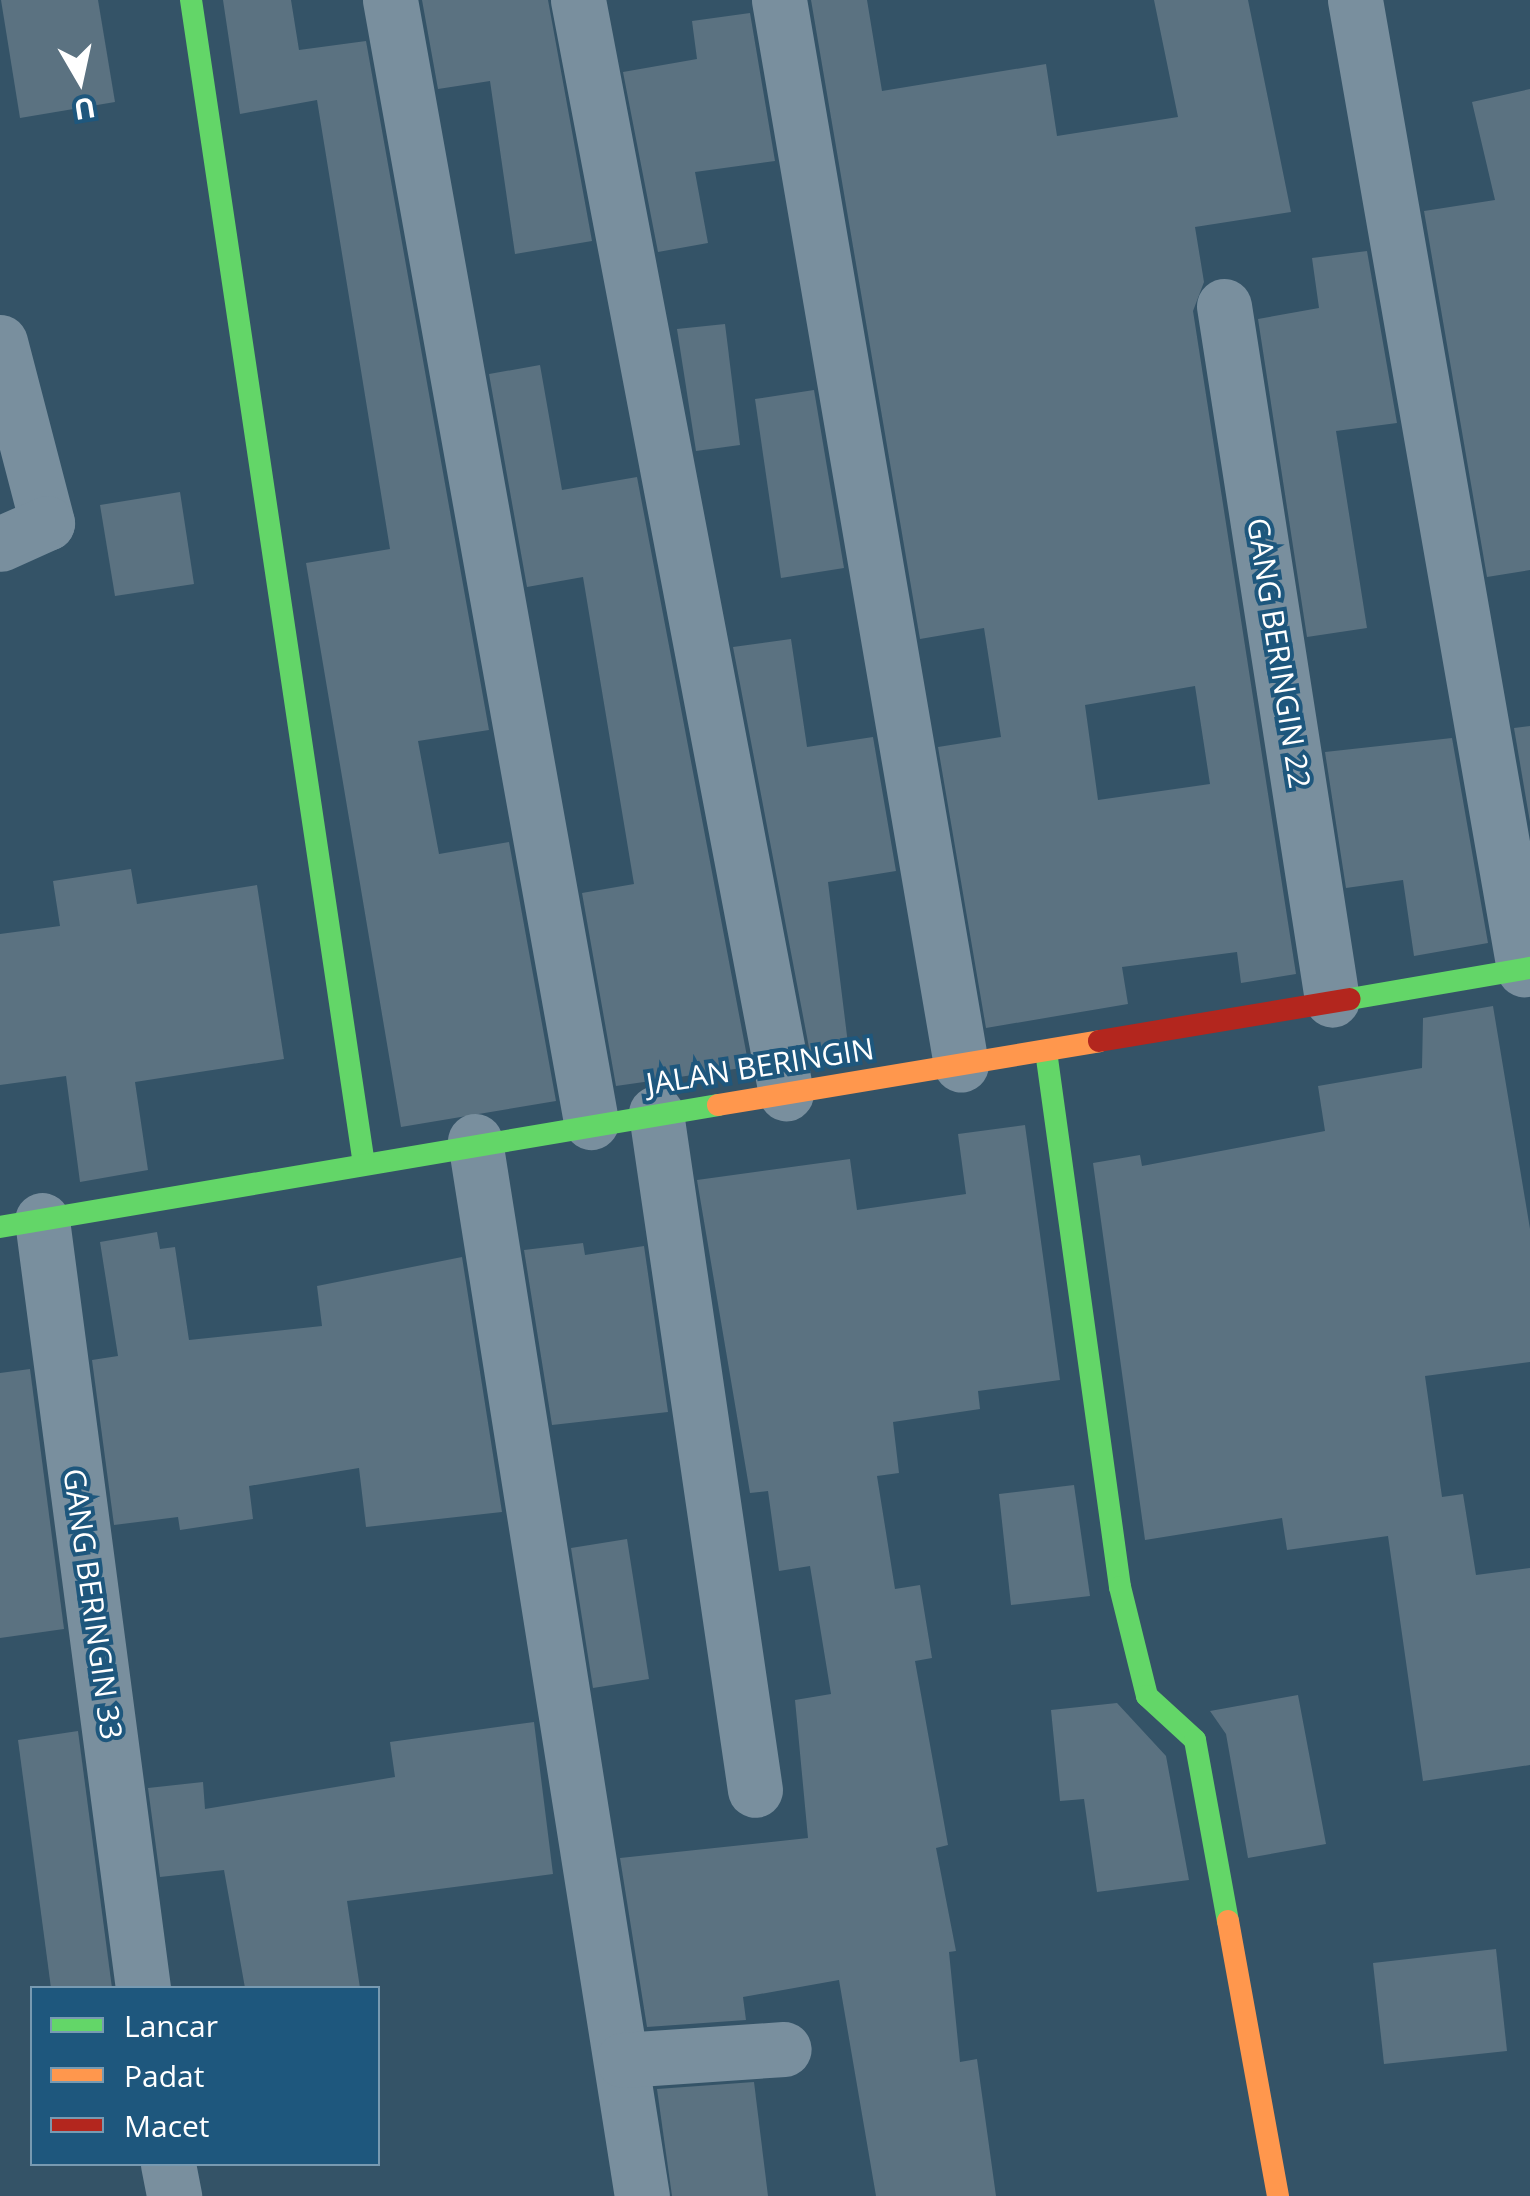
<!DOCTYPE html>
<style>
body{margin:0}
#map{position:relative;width:1530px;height:2196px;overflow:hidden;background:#345367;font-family:"Open Sans",sans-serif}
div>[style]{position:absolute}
.building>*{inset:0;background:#5b7281}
.street>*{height:55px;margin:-27.5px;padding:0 27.5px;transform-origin:27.5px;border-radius:27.5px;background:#798f9e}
.fast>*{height:22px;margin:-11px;padding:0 11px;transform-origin:11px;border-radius:11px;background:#63d668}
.slow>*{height:22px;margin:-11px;padding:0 11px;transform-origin:11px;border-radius:11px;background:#ff974d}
.jam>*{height:22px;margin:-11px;padding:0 11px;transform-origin:11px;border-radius:11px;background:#b3261e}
span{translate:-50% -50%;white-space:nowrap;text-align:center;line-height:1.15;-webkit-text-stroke:8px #1e577d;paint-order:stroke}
.street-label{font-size:30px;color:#fff}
.legend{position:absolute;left:30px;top:1986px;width:350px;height:180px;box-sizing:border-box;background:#1e577d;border:2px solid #789ab1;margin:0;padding:12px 18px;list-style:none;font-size:30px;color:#fff}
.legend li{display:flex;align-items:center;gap:20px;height:50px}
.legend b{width:50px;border:2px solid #789ab1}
.north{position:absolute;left:30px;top:30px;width:100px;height:100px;-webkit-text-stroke:8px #1e577d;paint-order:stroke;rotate:171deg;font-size:28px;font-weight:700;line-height:40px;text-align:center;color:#fff}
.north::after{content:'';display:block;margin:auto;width:35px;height:45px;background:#fff;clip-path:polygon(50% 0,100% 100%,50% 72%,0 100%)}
</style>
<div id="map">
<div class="building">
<i style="clip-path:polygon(1px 0,98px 0,115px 102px,20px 118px)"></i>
<i style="clip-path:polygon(223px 0,291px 0,299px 50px,366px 41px,489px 730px,418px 741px,439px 854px,509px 842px,556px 1101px,401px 1127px,306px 563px,390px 549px,317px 100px,240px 114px)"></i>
<i style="clip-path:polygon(422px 0,548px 0,592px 241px,515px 254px,490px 81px,438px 89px)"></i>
<i style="clip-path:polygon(evenodd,811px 0,867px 0,882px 91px,1046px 64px,1057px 136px,1178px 117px,1154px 0,1248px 0,1291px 212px,1195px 227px,1204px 282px,1193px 311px,1296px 974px,1241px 983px,1237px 952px,1122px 967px,1128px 1004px,986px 1028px,938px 747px,1001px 737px,984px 628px,920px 639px,811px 0,1195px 686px,1210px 784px,1098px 800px,1085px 705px,1195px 686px)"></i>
<i style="clip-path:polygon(750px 13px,775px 161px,695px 172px,708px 243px,658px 252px,623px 72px,697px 59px,692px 21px)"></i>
<i style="clip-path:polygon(1530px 89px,1530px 570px,1487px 577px,1424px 211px,1495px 200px,1472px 102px)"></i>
<i style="clip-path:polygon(1367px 251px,1397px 423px,1336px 431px,1367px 628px,1307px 637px,1258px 319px,1319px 308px,1312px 258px)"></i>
<i style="clip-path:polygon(725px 324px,740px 445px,696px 451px,677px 329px)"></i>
<i style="clip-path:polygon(540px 365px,562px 490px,637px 477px,749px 1067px,616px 1086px,582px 893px,634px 884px,583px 577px,527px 587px,489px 374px)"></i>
<i style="clip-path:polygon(814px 390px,844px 568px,781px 578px,755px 399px)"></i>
<i style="clip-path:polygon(180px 492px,194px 584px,115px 596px,100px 505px)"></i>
<i style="clip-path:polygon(791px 639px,807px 747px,873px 737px,896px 871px,828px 882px,849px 1052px,811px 1058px,733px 647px)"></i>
<i style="clip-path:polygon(1530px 726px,1530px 822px,1514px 728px)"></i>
<i style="clip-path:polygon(1452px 738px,1488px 943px,1414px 956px,1403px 880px,1346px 888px,1325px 752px)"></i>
<i style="clip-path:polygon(131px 869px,137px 904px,257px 885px,284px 1059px,135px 1082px,148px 1170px,80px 1182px,66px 1076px,0 1085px,0 934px,60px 926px,53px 881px)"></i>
<i style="clip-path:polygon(1493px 1006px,1530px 1229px,1530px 1362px,1425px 1376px,1442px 1497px,1463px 1494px,1476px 1575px,1530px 1568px,1530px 1765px,1423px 1781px,1388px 1536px,1287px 1550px,1282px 1518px,1145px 1540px,1093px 1163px,1140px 1155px,1142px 1166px,1325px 1131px,1318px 1086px,1422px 1068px,1423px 1018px)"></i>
<i style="clip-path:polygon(1025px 1125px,1060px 1380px,978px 1391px,980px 1409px,893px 1422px,899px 1473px,877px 1476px,895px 1589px,920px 1585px,932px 1658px,915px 1661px,948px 1845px,936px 1848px,956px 1951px,949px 1952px,960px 2062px,977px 2059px,996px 2196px,876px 2196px,839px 1980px,743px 1997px,746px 2020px,647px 2027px,620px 1858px,808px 1838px,795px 1700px,831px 1694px,810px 1566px,779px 1571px,768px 1491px,750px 1493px,697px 1180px,850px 1159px,857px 1210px,966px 1194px,958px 1134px)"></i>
<i style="clip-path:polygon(157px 1232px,160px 1249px,175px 1247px,189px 1340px,322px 1326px,317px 1286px,462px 1257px,502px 1512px,366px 1527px,359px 1468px,249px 1486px,253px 1519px,180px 1530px,178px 1517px,114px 1525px,92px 1360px,118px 1356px,100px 1242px)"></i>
<i style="clip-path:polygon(583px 1243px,585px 1255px,644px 1246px,668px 1412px,552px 1425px,524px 1250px)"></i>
<i style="clip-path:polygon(30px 1369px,64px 1629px,0 1638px,0 1373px)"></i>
<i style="clip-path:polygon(1074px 1485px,1090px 1596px,1011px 1605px,999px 1494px)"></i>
<i style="clip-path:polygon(627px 1539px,649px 1679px,593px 1688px,571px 1548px)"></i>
<i style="clip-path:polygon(1298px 1695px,1326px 1844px,1248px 1858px,1226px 1734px,1210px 1711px)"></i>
<i style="clip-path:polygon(1117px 1703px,1166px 1756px,1189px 1880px,1097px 1892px,1084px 1799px,1060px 1801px,1051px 1710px)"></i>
<i style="clip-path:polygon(534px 1722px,553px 1874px,347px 1901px,360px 1988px,245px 1988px,224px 1870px,160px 1877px,148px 1788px,203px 1782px,205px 1809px,395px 1777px,390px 1742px)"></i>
<i style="clip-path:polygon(78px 1731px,112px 1988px,51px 1988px,18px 1740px)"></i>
<i style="clip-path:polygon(1496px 1949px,1507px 2051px,1384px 2064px,1373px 1963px)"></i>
<i style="clip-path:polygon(754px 2082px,768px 2196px,672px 2196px,657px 2089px)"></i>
</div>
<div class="street">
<i style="left:390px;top:0;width:1140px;rotate:79.84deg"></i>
<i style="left:578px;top:0;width:1113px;rotate:79.23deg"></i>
<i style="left:779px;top:0;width:1080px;rotate:80.3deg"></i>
<i style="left:1355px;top:0;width:984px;rotate:80.11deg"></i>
<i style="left:1224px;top:306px;width:702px;rotate:81.15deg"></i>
<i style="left:0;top:342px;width:187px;rotate:75.4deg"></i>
<i style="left:47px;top:523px;width:51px;rotate:155.9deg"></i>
<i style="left:656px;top:1113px;width:684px;rotate:81.68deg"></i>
<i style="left:475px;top:1141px;width:1068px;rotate:81.01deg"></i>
<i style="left:42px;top:1220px;width:775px;rotate:82.51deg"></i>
<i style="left:623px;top:2060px;width:161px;rotate:-3.9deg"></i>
<i style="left:168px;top:2164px;width:33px;rotate:79deg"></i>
</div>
<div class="fast">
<i style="left:191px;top:0;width:1177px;rotate:81.55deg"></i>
<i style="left:1350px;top:999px;width:183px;rotate:-9.8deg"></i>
<i style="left:1046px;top:1051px;width:541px;rotate:82.14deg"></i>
<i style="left:1120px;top:1587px;width:112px;rotate:76.1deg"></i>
<i style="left:1147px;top:1696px;width:65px;rotate:42.5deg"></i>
<i style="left:1195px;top:1740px;width:184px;rotate:79.7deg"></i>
<i style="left:0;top:1227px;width:728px;rotate:-9.64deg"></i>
</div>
<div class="slow">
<i style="left:718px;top:1105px;width:386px;rotate:-9.5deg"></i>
<i style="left:1228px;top:1921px;width:280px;rotate:79.7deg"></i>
</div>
<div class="jam">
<i style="left:1099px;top:1041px;width:254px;rotate:-9.5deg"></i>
</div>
<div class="street-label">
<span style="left:1279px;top:653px;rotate:81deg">GANG BERINGIN 22</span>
<span style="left:760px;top:1066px;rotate:-9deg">JALAN BERINGIN</span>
<span style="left:93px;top:1604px;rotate:82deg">GANG BERINGIN 33</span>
</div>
<ul class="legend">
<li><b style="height:12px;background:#63d668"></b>Lancar</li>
<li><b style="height:12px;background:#ff974d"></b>Padat</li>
<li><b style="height:12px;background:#b3261e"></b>Macet</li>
</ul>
<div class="north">U</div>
</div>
